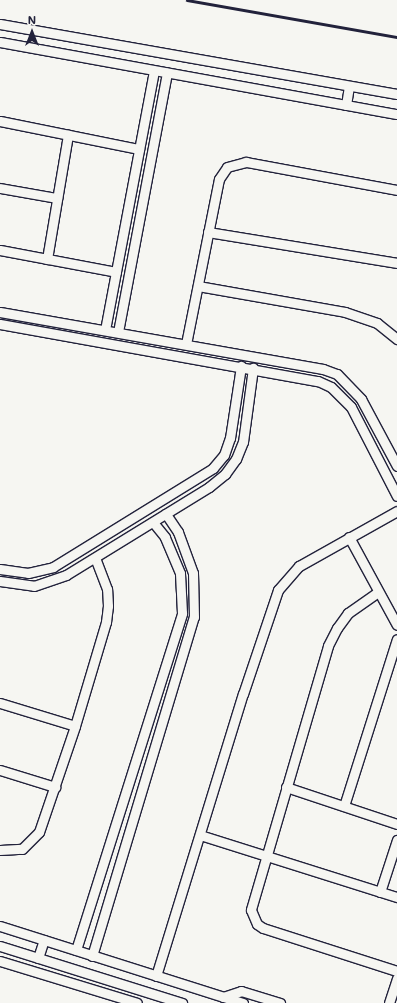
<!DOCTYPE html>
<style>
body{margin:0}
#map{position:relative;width:397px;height:1003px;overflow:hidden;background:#f6f6f2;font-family:Mali,sans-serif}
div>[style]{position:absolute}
.roads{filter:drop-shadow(1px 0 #22223b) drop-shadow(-1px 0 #22223b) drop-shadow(0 1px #22223b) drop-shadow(0 -1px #22223b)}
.minor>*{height:9px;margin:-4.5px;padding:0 4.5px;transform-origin:4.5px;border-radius:4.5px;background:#f6f6f2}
.rail>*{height:2.5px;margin:-1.25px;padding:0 1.25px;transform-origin:1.25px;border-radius:1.25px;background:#22223b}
span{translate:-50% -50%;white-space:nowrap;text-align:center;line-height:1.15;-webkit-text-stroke:3px #f6f6f2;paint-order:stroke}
.north{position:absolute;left:12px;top:12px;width:40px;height:40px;-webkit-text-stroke:3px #f6f6f2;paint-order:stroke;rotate:0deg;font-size:11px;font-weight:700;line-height:16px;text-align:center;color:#22223b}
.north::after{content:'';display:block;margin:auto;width:14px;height:18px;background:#22223b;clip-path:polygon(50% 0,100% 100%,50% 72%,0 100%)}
</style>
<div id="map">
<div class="roads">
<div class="minor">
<i style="left:0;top:24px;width:403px;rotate:10deg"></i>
<i style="left:0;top:42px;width:403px;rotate:10.3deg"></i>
<i style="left:346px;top:105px;width:19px;rotate:-81deg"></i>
<i style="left:0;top:121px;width:142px;rotate:11.4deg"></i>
<i style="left:0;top:188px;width:58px;rotate:10deg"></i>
<i style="left:208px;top:232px;width:192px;rotate:9.3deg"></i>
<i style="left:0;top:250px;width:118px;rotate:10.7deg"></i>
<i style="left:47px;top:259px;width:126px;rotate:-80.4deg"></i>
<i style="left:198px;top:286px;width:149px;rotate:10deg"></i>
<i style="left:345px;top:312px;width:34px;rotate:19deg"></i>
<i style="left:377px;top:323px;width:26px;rotate:39deg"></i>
<i style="left:0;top:312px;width:328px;rotate:10deg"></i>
<i style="left:323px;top:369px;width:15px;rotate:20deg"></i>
<i style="left:337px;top:374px;width:35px;rotate:46deg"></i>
<i style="left:361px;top:399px;width:76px;rotate:61.8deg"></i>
<i style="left:0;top:324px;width:323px;rotate:10.2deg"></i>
<i style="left:318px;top:381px;width:14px;rotate:25deg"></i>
<i style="left:331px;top:387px;width:28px;rotate:45deg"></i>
<i style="left:351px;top:407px;width:100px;rotate:62.7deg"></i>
<i style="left:105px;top:330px;width:264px;rotate:-79.3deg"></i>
<i style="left:118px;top:332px;width:264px;rotate:-79.3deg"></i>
<i style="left:186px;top:344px;width:168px;rotate:-78.7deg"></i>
<i style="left:219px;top:179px;width:14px;rotate:-56deg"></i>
<i style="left:227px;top:167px;width:20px;rotate:-15deg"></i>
<i style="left:246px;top:162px;width:154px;rotate:10.5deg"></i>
<i style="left:349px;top:537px;width:100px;rotate:61.4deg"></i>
<i style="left:0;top:569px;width:28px;rotate:8deg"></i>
<i style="left:28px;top:573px;width:26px;rotate:-13deg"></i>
<i style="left:53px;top:567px;width:188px;rotate:-31.7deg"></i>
<i style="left:213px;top:468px;width:17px;rotate:-50deg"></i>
<i style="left:224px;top:455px;width:18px;rotate:-71deg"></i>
<i style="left:230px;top:438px;width:73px;rotate:-81.3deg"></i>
<i style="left:0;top:581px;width:34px;rotate:8deg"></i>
<i style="left:34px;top:586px;width:34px;rotate:-19deg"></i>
<i style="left:66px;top:575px;width:168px;rotate:-31.6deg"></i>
<i style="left:209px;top:487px;width:21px;rotate:-39deg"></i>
<i style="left:225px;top:474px;width:19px;rotate:-54deg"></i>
<i style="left:236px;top:459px;width:18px;rotate:-68deg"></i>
<i style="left:243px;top:442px;width:75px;rotate:-82.3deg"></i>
<i style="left:378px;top:592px;width:37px;rotate:145deg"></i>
<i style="left:348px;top:613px;width:19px;rotate:126deg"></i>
<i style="left:337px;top:628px;width:20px;rotate:117deg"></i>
<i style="left:328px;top:646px;width:275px;rotate:106.3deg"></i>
<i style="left:251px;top:910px;width:15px;rotate:67deg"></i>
<i style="left:257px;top:924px;width:7px;rotate:34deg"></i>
<i style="left:263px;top:928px;width:141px;rotate:17.8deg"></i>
<i style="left:0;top:703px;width:78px;rotate:17deg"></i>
<i style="left:0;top:770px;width:58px;rotate:17.2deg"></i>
<i style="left:286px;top:787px;width:117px;rotate:18.4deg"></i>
<i style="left:344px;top:806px;width:175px;rotate:-72.4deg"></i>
<i style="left:200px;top:835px;width:207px;rotate:17.5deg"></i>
<i style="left:0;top:850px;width:22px;rotate:-3deg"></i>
<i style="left:22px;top:849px;width:24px;rotate:-45deg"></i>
<i style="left:39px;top:832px;width:112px;rotate:-71.2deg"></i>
<i style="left:75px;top:726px;width:109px;rotate:-73.4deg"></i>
<i style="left:106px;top:622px;width:16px;rotate:-83deg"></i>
<i style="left:108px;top:606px;width:17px;rotate:-93deg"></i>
<i style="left:107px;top:589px;width:33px;rotate:-111deg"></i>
<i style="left:380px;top:892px;width:55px;rotate:-71.9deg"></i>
<i style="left:0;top:926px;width:255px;rotate:17.6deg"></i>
<i style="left:0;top:946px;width:191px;rotate:17.4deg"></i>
<i style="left:76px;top:950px;width:353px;rotate:-72.5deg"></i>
<i style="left:182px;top:613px;width:40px;rotate:-92.9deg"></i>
<i style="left:180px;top:573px;width:39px;rotate:-113deg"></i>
<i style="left:165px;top:537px;width:19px;rotate:-129deg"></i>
<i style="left:92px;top:956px;width:354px;rotate:-73.3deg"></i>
<i style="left:194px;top:617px;width:44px;rotate:-91.3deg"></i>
<i style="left:193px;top:573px;width:44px;rotate:-110.1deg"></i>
<i style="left:178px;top:532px;width:22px;rotate:-124deg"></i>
<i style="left:38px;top:958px;width:19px;rotate:-72deg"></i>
<i style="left:0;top:961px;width:143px;rotate:17deg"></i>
<i style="left:156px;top:976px;width:295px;rotate:-72.9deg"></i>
<i style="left:243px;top:694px;width:110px;rotate:-71.4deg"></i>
<i style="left:278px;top:590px;width:32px;rotate:-49deg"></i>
<i style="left:299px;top:566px;width:112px;rotate:-29.3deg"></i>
<i style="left:223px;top:997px;width:19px;rotate:-18deg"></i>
<i style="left:241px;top:991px;width:41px;rotate:17.1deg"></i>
<i style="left:389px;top:1003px;width:26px;rotate:-72deg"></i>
</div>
</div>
<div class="rail">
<i style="left:187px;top:0;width:213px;rotate:10deg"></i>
</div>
<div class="north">N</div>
</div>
